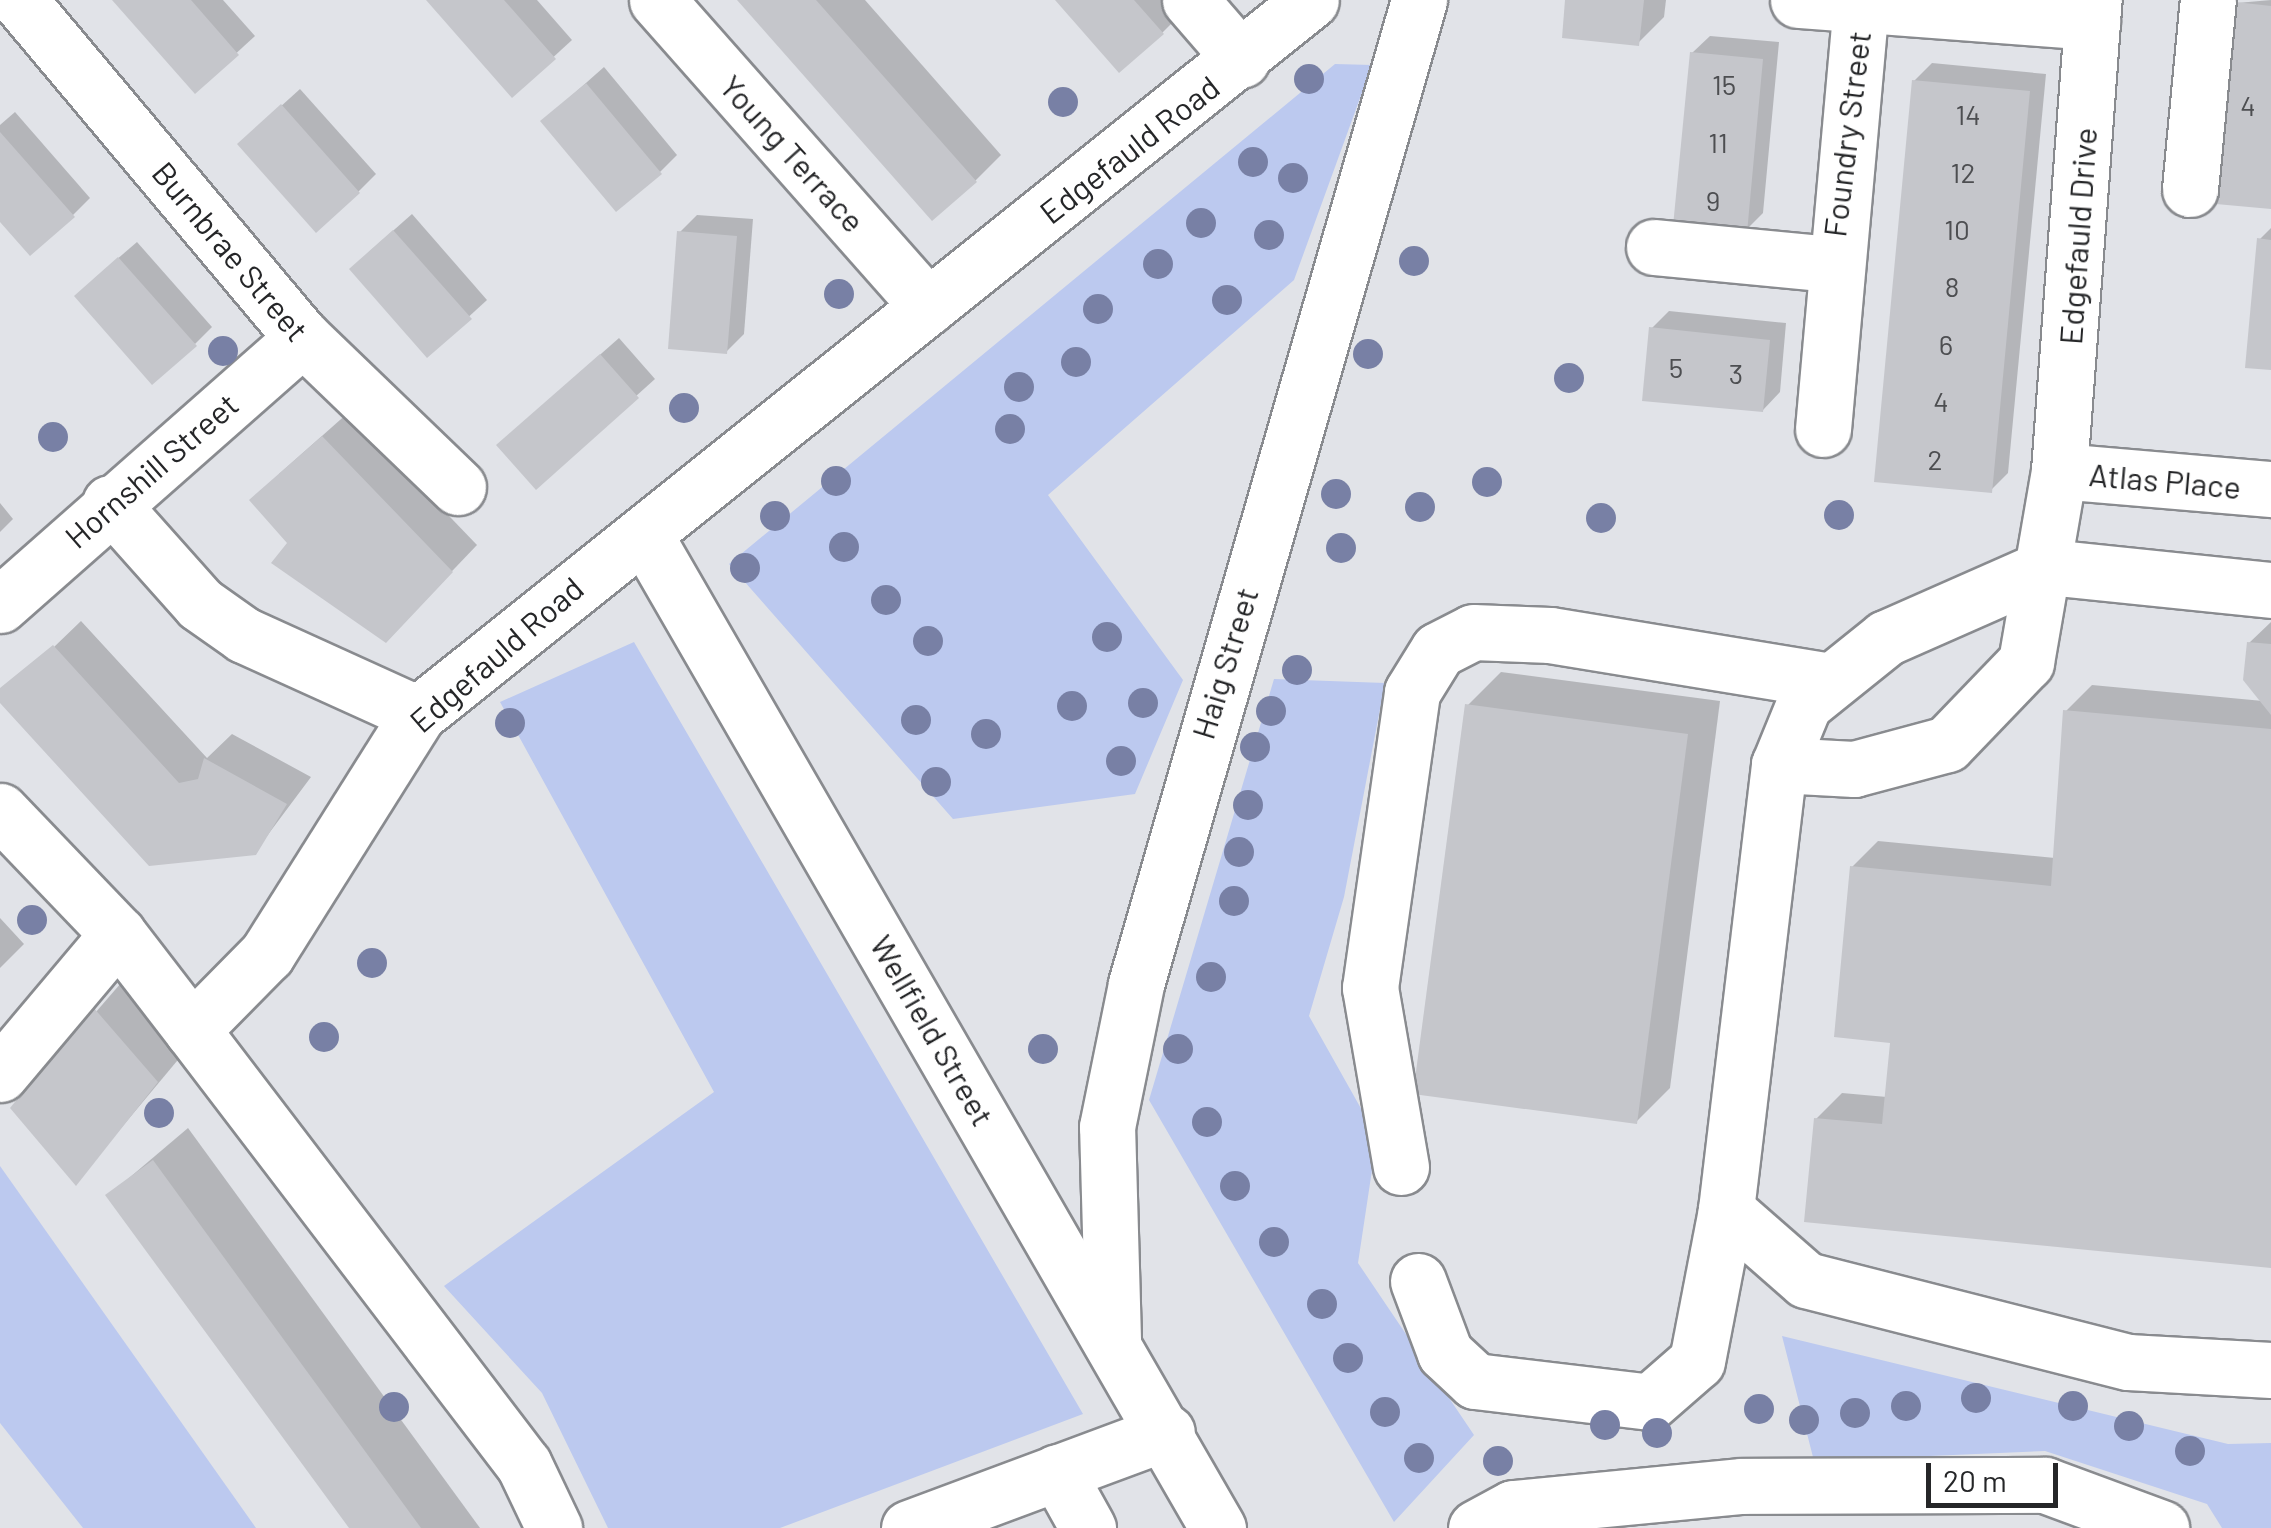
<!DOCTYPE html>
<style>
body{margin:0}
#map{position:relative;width:2271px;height:1528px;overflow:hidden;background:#e1e3e8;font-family:Barlow,sans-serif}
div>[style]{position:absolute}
.green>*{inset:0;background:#bcc9ef}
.shadow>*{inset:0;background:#0003}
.building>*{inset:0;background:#c5c6cb}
.roads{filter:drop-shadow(2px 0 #898b8f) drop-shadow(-2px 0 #898b8f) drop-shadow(0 2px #898b8f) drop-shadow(0 -2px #898b8f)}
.minor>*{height:55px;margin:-27.5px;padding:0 27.5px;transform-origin:27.5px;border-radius:27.5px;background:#fff}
.trees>*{width:30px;height:30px;margin:-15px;border-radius:50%;background:#7880a5}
span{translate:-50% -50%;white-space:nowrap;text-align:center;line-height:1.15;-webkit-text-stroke:9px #fff;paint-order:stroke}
.number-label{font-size:28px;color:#4d4e51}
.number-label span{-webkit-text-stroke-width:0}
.street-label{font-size:32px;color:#252628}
.scale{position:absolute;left:1926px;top:1463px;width:132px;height:45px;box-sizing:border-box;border:5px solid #252628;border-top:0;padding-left:12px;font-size:30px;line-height:35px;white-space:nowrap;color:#252628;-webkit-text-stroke:8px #fff;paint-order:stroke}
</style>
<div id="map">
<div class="green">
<i style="clip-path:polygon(1335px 64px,1372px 65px,1294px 280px,1048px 495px,1183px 680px,1135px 794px,953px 819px,729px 564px)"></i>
<i style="clip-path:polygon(634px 642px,1083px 1414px,780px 1528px,608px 1528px,542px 1393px,444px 1286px,714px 1092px,500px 702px)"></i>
<i style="clip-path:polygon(1274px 679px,1385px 683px,1344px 897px,1309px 1016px,1377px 1137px,1358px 1263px,1474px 1435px,1394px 1522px,1149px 1100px)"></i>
<i style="clip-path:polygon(0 1166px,256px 1528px,83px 1528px,0 1423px)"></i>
<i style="clip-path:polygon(1782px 1336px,2228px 1444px,2271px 1443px,2271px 1528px,2222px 1528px,2207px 1504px,2045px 1451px,1814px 1461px)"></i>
</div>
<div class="shadow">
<i style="clip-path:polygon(115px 0,223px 0,255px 36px,195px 91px)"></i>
<i style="clip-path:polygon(429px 0,537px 0,572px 40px,512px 95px)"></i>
<i style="clip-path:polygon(741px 0,865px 0,1001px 155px,975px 181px)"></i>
<i style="clip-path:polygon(1058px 0,1195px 0,1162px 33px)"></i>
<i style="clip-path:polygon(1568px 0,1666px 0,1664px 17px,1638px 43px)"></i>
<i style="clip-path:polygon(2271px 0,2271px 207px,2237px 3px)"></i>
<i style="clip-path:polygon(1710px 36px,1779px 42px,1763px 213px,1746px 230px,1692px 53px)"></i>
<i style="clip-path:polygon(1932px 63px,2046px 74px,2008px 473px,1991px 490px,1914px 81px)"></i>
<i style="clip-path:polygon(604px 67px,677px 155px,660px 172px,543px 121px)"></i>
<i style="clip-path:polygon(300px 89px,376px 174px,358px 192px,258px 127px)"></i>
<i style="clip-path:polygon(15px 112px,90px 198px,73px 215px,0 218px,0 125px)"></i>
<i style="clip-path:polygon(412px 214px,487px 300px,428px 354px,369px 252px)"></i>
<i style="clip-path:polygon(697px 215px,753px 219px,744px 334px,726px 352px,680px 232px)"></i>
<i style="clip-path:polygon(2271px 228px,2271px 368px,2259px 240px)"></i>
<i style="clip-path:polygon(137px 242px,212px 327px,195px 344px,94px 279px)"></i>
<i style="clip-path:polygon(1669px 311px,1786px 323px,1780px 392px,1763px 410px,1651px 329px)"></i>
<i style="clip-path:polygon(619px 338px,655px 379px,536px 486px,517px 428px)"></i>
<i style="clip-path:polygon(349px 412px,477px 545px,412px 613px,290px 543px,279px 474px)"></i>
<i style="clip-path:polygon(0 503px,13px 519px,0 532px)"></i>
<i style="clip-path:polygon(81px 621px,207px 758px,232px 734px,311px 777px,255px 852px,0 699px)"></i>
<i style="clip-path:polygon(2271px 622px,2271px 1265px,1816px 1119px,1842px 1093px,1887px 1097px,1892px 1041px,1852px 867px,1878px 841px,2055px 858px,2066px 711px,2092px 685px,2263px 701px,2249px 643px)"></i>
<i style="clip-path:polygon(1501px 672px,1720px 701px,1670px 1088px,1636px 1122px,1467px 706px)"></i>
<i style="clip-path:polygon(0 918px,24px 944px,0 968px)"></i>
<i style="clip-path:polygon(121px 983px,182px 1055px,76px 1182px,13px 1108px)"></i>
<i style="clip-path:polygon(188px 1128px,480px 1528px,352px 1528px,109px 1195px)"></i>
</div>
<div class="building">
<i style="clip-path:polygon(112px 0,191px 0,239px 55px,195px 94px)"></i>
<i style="clip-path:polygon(426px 0,504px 0,556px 59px,512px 98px)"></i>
<i style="clip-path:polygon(737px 0,816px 0,977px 182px,932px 221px)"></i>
<i style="clip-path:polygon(1055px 0,1134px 0,1164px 34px,1119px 73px)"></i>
<i style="clip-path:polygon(1565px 0,1644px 0,1639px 46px,1562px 38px)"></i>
<i style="clip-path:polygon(2235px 2px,2271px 6px,2271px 209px,2216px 204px)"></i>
<i style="clip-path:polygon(1690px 52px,1763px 59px,1747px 233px,1673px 226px)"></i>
<i style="clip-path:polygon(1912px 80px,2030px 91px,1992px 493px,1874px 482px)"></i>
<i style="clip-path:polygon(586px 83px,662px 174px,616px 212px,540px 121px)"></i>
<i style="clip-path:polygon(281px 104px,360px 193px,316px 233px,237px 144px)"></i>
<i style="clip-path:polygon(0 132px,75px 217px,30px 256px,0 222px)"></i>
<i style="clip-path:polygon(393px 230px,472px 319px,427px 358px,349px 269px)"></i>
<i style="clip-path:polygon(677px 231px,737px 236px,727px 354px,668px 349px)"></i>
<i style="clip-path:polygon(2257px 238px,2271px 240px,2271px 370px,2245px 368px)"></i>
<i style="clip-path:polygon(118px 257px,197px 346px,152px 385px,74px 296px)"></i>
<i style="clip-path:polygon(1649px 327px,1770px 340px,1763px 412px,1642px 401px)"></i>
<i style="clip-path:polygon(600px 354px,639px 398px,536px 490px,496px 445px)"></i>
<i style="clip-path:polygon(322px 436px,453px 572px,386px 643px,271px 563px,287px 543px,249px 500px)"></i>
<i style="clip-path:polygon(2247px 642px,2271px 644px,2271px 715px,2243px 680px)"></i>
<i style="clip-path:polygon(53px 645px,179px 783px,198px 779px,204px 758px,287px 804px,256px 855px,149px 866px,0 703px,0 688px)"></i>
<i style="clip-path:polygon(1465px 704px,1688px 734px,1637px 1124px,1413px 1094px)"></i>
<i style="clip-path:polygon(2063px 710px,2271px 729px,2271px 1268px,1804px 1222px,1814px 1118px,1882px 1124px,1890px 1043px,1834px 1037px,1850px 866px,2051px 886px)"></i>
<i style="clip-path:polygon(93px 1007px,158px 1082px,76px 1186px,10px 1108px)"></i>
<i style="clip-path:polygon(153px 1160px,421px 1528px,349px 1528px,105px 1195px)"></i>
</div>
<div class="roads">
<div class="minor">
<i style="left:19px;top:0;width:441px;rotate:50deg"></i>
<i style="left:303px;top:338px;width:215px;rotate:43.9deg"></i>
<i style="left:657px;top:0;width:409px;rotate:48.5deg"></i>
<i style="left:1190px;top:0;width:79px;rotate:49.1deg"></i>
<i style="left:1798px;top:0;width:295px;rotate:4.3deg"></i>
<i style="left:2190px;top:189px;width:190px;rotate:-84.6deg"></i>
<i style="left:1654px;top:247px;width:178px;rotate:5.5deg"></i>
<i style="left:1823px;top:429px;width:431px;rotate:-84.9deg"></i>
<i style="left:2059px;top:471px;width:213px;rotate:4.9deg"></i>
<i style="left:110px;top:503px;width:135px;rotate:48.3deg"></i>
<i style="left:200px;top:604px;width:54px;rotate:35.2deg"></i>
<i style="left:244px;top:635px;width:191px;rotate:24.4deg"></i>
<i style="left:644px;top:534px;width:1148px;rotate:60deg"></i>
<i style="left:2271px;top:590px;width:225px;rotate:-174.1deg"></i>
<i style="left:2047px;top:567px;width:176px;rotate:156.2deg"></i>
<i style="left:1886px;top:638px;width:105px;rotate:141.2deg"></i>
<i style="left:1804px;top:704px;width:66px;rotate:112.3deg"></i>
<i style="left:1779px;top:765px;width:448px;rotate:96.8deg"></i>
<i style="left:1726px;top:1210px;width:106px;rotate:41.2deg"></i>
<i style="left:1806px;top:1280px;width:332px;rotate:14.3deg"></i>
<i style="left:2128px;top:1362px;width:143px;rotate:3.2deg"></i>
<i style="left:0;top:605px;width:404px;rotate:-41.4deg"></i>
<i style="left:1779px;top:765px;width:75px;rotate:3.1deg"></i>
<i style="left:1854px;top:769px;width:96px;rotate:-15deg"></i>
<i style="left:1947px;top:744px;width:114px;rotate:-46.1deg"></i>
<i style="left:2026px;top:662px;width:194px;rotate:-80.2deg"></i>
<i style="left:2059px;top:471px;width:472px;rotate:-85.8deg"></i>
<i style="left:0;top:811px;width:170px;rotate:46.2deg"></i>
<i style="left:118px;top:934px;width:121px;rotate:52.4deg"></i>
<i style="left:192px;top:1030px;width:547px;rotate:52.65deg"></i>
<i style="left:524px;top:1465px;width:70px;rotate:64.5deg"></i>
<i style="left:192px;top:1030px;width:107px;rotate:-45.4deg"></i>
<i style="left:267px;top:954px;width:284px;rotate:-57.8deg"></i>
<i style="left:418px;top:714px;width:1143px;rotate:-38.64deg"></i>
<i style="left:0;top:1074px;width:183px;rotate:-49.9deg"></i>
<i style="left:1401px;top:1167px;width:182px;rotate:-99.8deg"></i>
<i style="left:1370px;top:988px;width:299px;rotate:-81.9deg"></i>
<i style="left:1412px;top:692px;width:49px;rotate:-58.2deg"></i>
<i style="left:1438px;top:650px;width:39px;rotate:-27deg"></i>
<i style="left:1473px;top:632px;width:77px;rotate:2.2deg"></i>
<i style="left:1550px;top:635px;width:285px;rotate:9.3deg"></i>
<i style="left:1418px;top:1281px;width:77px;rotate:69.4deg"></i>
<i style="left:1445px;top:1353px;width:41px;rotate:43deg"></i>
<i style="left:1475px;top:1381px;width:176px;rotate:6.8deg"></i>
<i style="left:1650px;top:1402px;width:62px;rotate:-41.1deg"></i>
<i style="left:1697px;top:1361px;width:154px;rotate:-79.1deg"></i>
<i style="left:1113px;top:1339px;width:212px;rotate:-91.6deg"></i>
<i style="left:1107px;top:1127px;width:146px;rotate:-78.5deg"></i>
<i style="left:1136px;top:984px;width:1024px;rotate:-73.95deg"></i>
<i style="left:1057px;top:1472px;width:64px;rotate:61deg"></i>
<i style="left:909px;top:1528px;width:275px;rotate:-20.4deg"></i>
<i style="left:1476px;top:1528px;width:42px;rotate:-28.4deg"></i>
<i style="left:1513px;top:1508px;width:230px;rotate:-5.5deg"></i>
<i style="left:1742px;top:1486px;width:303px;rotate:-0.2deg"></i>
<i style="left:2045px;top:1485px;width:124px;rotate:20.3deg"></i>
</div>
</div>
<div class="trees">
<i style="left:1309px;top:79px"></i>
<i style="left:1063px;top:102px"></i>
<i style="left:1253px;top:162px"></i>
<i style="left:1293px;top:178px"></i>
<i style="left:1201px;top:223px"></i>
<i style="left:1269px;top:235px"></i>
<i style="left:1414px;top:261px"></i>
<i style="left:1158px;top:264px"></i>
<i style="left:839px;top:294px"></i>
<i style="left:1227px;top:300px"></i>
<i style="left:1098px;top:309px"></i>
<i style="left:223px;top:351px"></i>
<i style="left:1368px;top:354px"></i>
<i style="left:1076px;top:362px"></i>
<i style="left:1569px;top:378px"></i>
<i style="left:1019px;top:387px"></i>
<i style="left:684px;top:408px"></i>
<i style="left:1010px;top:429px"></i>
<i style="left:53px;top:437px"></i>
<i style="left:836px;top:481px"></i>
<i style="left:1487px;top:482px"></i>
<i style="left:1336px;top:494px"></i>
<i style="left:1420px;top:507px"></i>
<i style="left:1839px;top:515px"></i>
<i style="left:775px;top:516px"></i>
<i style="left:1601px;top:518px"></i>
<i style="left:844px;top:547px"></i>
<i style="left:1341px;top:548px"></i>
<i style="left:745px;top:568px"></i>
<i style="left:886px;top:600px"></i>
<i style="left:1107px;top:637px"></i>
<i style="left:928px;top:641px"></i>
<i style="left:1297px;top:670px"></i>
<i style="left:1143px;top:703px"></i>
<i style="left:1072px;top:706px"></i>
<i style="left:1271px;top:711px"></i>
<i style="left:916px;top:720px"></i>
<i style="left:510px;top:723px"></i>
<i style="left:986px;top:734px"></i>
<i style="left:1255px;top:747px"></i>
<i style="left:1121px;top:761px"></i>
<i style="left:936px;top:782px"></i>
<i style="left:1248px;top:805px"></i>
<i style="left:1239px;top:852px"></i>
<i style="left:1234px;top:901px"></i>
<i style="left:32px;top:920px"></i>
<i style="left:372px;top:963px"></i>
<i style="left:1211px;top:977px"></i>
<i style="left:324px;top:1037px"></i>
<i style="left:1043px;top:1049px"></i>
<i style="left:1178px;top:1049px"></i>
<i style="left:159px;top:1113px"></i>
<i style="left:1207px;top:1122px"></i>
<i style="left:1235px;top:1186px"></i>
<i style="left:1274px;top:1242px"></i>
<i style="left:1322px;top:1304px"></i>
<i style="left:1348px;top:1358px"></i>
<i style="left:1976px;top:1398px"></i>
<i style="left:1906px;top:1406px"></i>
<i style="left:2073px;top:1406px"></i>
<i style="left:394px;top:1407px"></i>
<i style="left:1759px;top:1409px"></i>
<i style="left:1385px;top:1412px"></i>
<i style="left:1855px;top:1413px"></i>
<i style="left:1804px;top:1420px"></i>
<i style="left:1605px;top:1425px"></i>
<i style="left:2129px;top:1426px"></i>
<i style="left:1657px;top:1433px"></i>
<i style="left:2190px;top:1451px"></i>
<i style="left:1419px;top:1458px"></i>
<i style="left:1498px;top:1461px"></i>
</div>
<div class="number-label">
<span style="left:1724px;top:84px">15</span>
<span style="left:2248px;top:105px">4</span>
<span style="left:1968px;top:114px">14</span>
<span style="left:1718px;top:142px">11</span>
<span style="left:1963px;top:172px">12</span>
<span style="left:1713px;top:200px">9</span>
<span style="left:1957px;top:229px">10</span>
<span style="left:1952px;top:286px">8</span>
<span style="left:1946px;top:344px">6</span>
<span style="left:1676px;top:367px">5</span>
<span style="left:1736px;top:373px">3</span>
<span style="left:1941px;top:401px">4</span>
<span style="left:1935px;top:459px">2</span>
</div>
<div class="street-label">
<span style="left:1846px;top:134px;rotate:-83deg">Foundry Street</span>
<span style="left:1129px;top:149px;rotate:-38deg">Edgefauld Road</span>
<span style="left:793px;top:153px;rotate:48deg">Young Terrace</span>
<span style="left:2077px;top:236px;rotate:-86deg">Edgefauld Drive</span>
<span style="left:231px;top:251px;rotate:50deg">Burnbrae Street</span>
<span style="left:151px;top:470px;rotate:-41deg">Hornshill Street</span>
<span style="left:2165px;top:480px;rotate:5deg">Atlas Place</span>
<span style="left:496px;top:654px;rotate:-41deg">Edgefauld Road</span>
<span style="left:1224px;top:663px;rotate:-73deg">Haig Street</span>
<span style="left:933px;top:1030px;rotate:60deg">Wellfield Street</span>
</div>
<div class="scale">20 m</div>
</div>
